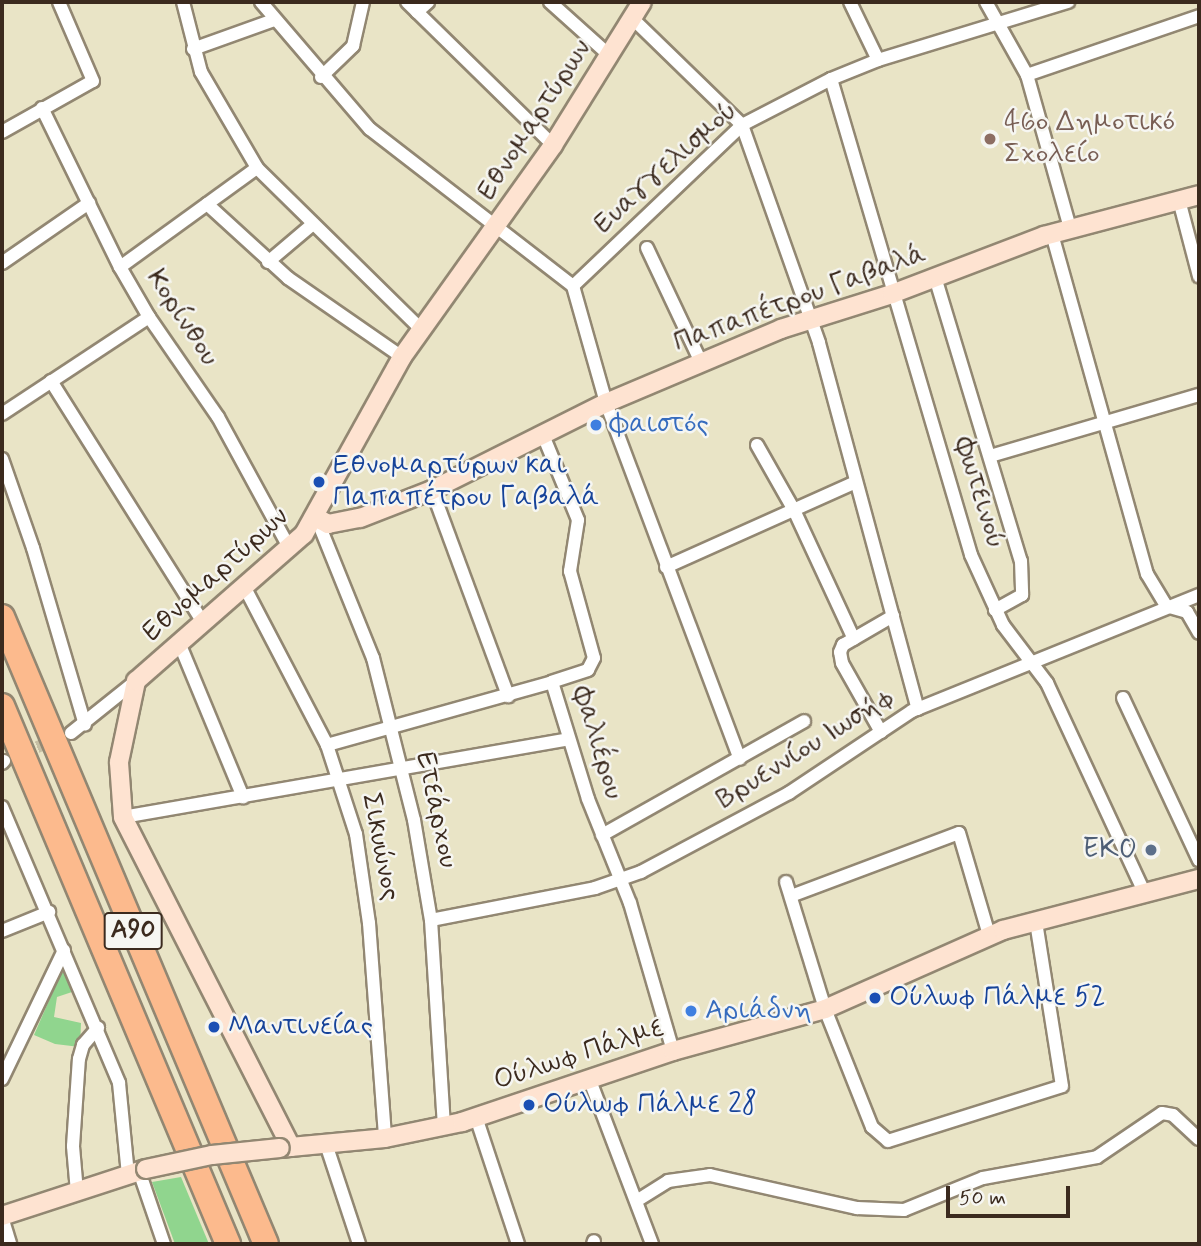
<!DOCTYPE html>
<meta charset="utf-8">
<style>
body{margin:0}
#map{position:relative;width:1201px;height:1246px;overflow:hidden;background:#e9e4c6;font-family:Mynerve,sans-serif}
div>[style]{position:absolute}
.green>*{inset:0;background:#90d58e}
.street-tunnel>*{height:12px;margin-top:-6px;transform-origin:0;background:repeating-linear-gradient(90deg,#c6bfa4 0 12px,transparent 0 18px)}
.roads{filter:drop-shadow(2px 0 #928772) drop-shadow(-2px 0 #928772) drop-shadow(0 2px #928772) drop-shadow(0 -2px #928772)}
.street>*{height:12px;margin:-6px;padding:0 6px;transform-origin:6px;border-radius:6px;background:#fff}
.secondary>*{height:18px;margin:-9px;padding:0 9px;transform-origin:9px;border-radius:9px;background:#fee3d1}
.highway>*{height:24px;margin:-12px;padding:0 12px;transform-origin:12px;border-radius:12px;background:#fcba8d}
.bridges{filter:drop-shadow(2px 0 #928772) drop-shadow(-2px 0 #928772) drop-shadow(0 2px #928772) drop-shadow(0 -2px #928772)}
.secondary-bridge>*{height:18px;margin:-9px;padding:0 9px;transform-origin:9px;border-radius:9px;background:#fee3d1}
.dots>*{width:19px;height:19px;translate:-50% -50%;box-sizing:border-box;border:4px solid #f6f6f2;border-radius:50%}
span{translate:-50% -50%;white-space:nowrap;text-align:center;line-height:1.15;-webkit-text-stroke:5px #f6f6f2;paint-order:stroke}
.shield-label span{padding:2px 5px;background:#f6f6f2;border:2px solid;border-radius:5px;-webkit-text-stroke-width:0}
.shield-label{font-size:26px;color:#3b2a1e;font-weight:700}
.street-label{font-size:28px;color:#3b2a1e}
.education-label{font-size:28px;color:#785e54}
.left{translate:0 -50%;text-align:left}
.shop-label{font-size:28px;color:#366cbe}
.transit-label{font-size:28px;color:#164399}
.service-label{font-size:28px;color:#4e5e75}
.right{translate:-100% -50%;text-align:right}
.frame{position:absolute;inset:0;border:4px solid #3b2a1e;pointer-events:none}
.scale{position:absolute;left:946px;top:1186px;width:124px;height:32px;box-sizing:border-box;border:4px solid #3b2a1e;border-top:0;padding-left:9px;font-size:21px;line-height:24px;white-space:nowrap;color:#3b2a1e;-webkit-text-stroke:5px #f6f6f2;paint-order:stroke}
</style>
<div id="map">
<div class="green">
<i style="clip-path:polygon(61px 973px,66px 973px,75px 991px,57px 997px,54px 1017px,81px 1023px,80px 1047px,55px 1044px,34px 1035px)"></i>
<i style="clip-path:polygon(181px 1177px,209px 1244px,175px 1244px,152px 1182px)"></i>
</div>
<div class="street-tunnel">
<i style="left:4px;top:761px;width:73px;rotate:-22.7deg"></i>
</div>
<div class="roads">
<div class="street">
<i style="left:183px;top:2px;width:72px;rotate:75.6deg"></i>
<i style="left:201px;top:72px;width:111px;rotate:59.7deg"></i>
<i style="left:257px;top:168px;width:230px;rotate:44.5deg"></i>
<i style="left:261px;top:2px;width:167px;rotate:49.4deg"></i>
<i style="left:370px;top:129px;width:257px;rotate:37.7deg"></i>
<i style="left:573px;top:286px;width:122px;rotate:74.2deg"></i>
<i style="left:606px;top:403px;width:380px;rotate:69.4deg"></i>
<i style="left:407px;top:2px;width:204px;rotate:44.4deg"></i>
<i style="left:550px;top:2px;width:79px;rotate:41.9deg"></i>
<i style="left:850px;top:2px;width:64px;rotate:64.2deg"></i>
<i style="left:986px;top:2px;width:84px;rotate:60.7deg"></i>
<i style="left:1027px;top:75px;width:159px;rotate:74.3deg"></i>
<i style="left:417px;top:12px;width:15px;rotate:-42deg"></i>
<i style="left:632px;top:18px;width:153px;rotate:44.2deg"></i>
<i style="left:742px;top:125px;width:231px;rotate:70.5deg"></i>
<i style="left:819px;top:343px;width:379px;rotate:74.9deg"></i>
<i style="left:193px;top:49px;width:86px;rotate:-19.7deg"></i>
<i style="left:1027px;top:75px;width:182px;rotate:-18.9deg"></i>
<i style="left:321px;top:77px;width:45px;rotate:-44.1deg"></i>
<i style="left:353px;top:46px;width:45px;rotate:-77.2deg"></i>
<i style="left:831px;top:79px;width:496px;rotate:73.6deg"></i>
<i style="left:971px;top:555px;width:77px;rotate:65.4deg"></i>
<i style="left:1003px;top:625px;width:73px;rotate:52.8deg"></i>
<i style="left:1047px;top:683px;width:233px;rotate:65.1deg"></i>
<i style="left:42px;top:108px;width:177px;rotate:63.9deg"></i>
<i style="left:120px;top:267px;width:58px;rotate:59.9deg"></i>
<i style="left:149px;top:317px;width:121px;rotate:55.4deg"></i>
<i style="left:218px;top:417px;width:150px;rotate:61.4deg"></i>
<i style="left:2px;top:132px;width:104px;rotate:-29.3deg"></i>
<i style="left:93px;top:81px;width:86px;rotate:-113.3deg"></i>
<i style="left:1179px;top:200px;width:79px;rotate:75.3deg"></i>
<i style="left:207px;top:204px;width:110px;rotate:42.4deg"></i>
<i style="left:288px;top:278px;width:139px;rotate:34.7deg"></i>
<i style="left:1052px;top:234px;width:353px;rotate:74.4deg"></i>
<i style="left:1147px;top:574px;width:37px;rotate:59deg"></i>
<i style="left:1166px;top:606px;width:22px;rotate:16deg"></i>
<i style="left:1187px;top:612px;width:24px;rotate:60deg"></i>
<i style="left:647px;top:248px;width:126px;rotate:64.7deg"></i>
<i style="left:268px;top:262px;width:59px;rotate:-40.2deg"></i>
<i style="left:2px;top:263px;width:106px;rotate:-34.6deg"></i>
<i style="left:120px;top:267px;width:169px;rotate:-35.9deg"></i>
<i style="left:935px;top:277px;width:297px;rotate:73.2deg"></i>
<i style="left:1021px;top:561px;width:34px;rotate:88deg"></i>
<i style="left:1022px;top:595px;width:31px;rotate:151deg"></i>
<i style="left:573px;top:286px;width:233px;rotate:-43.6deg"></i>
<i style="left:742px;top:125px;width:100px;rotate:-27.3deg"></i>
<i style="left:831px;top:79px;width:51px;rotate:-22deg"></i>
<i style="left:878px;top:60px;width:199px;rotate:-17deg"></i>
<i style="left:51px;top:381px;width:287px;rotate:57.8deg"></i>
<i style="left:2px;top:414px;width:176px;rotate:-33.4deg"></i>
<i style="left:543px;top:435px;width:92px;rotate:67.6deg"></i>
<i style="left:578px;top:520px;width:52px;rotate:98.9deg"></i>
<i style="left:570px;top:571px;width:90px;rotate:74.6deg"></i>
<i style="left:594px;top:658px;width:13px;rotate:117deg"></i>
<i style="left:588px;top:670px;width:38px;rotate:162deg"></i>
<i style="left:552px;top:682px;width:122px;rotate:72.9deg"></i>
<i style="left:588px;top:799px;width:112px;rotate:68deg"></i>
<i style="left:630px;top:903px;width:154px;rotate:73.8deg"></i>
<i style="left:757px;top:445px;width:75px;rotate:60.4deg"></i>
<i style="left:794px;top:510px;width:142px;rotate:65.1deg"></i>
<i style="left:990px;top:456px;width:218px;rotate:-16.3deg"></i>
<i style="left:2px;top:459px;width:94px;rotate:70.8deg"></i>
<i style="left:33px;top:548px;width:184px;rotate:73.6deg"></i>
<i style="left:432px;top:490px;width:220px;rotate:69.7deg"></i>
<i style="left:316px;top:517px;width:152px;rotate:68deg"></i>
<i style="left:373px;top:658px;width:167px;rotate:75.8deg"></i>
<i style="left:414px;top:820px;width:101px;rotate:80.4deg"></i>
<i style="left:431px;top:920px;width:206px;rotate:86.4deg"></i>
<i style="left:666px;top:567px;width:208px;rotate:-24.1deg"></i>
<i style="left:245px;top:588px;width:177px;rotate:62.4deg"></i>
<i style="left:327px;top:745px;width:94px;rotate:72deg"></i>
<i style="left:356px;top:834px;width:90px;rotate:81.7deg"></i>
<i style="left:369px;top:923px;width:216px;rotate:85.7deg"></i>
<i style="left:180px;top:645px;width:165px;rotate:67.5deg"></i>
<i style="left:1123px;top:698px;width:179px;rotate:64.9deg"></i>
<i style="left:881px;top:732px;width:79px;rotate:-119.5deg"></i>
<i style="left:842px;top:663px;width:11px;rotate:-100deg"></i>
<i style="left:840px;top:652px;width:8px;rotate:-67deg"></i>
<i style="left:843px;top:645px;width:58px;rotate:-30.1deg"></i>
<i style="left:71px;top:733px;width:83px;rotate:-38.7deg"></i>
<i style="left:327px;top:745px;width:234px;rotate:-15.6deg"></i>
<i style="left:2px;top:763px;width:3px;rotate:-45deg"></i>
<i style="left:2px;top:807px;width:300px;rotate:67deg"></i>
<i style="left:119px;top:1083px;width:91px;rotate:84.4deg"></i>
<i style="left:123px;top:817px;width:452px;rotate:-9.9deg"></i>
<i style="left:602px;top:835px;width:232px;rotate:-29.4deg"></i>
<i style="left:786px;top:882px;width:133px;rotate:72.9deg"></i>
<i style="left:825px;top:1009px;width:127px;rotate:68.3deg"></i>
<i style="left:872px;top:1127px;width:21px;rotate:41deg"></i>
<i style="left:888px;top:1141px;width:182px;rotate:-17.5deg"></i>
<i style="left:1062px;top:1086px;width:166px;rotate:-99deg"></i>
<i style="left:791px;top:896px;width:179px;rotate:-20.6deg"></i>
<i style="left:959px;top:833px;width:106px;rotate:73.6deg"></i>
<i style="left:431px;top:920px;width:167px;rotate:-11deg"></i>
<i style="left:595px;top:888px;width:49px;rotate:-19.2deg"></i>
<i style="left:641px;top:872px;width:168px;rotate:-28.1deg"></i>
<i style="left:789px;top:793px;width:148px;rotate:-33.7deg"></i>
<i style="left:912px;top:711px;width:310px;rotate:-22deg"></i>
<i style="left:2px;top:931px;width:51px;rotate:-22deg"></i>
<i style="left:589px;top:1078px;width:178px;rotate:69.2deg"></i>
<i style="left:2px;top:1079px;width:143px;rotate:-64.3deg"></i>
<i style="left:476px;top:1117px;width:134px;rotate:71.7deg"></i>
<i style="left:326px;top:1144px;width:105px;rotate:71.7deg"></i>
<i style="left:139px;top:1171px;width:77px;rotate:71.1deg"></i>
<i style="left:77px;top:1192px;width:46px;rotate:-95deg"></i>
<i style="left:73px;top:1146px;width:87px;rotate:-86.1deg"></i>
<i style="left:79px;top:1059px;width:15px;rotate:-74deg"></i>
<i style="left:83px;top:1045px;width:23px;rotate:-49deg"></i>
<i style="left:638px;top:1200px;width:36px;rotate:-32deg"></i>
<i style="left:668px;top:1181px;width:42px;rotate:-8.1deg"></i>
<i style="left:710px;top:1175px;width:151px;rotate:12.7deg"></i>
<i style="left:857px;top:1208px;width:47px;rotate:2.4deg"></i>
<i style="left:904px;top:1210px;width:85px;rotate:-22.1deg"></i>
<i style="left:983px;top:1178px;width:116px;rotate:-10.4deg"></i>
<i style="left:1097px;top:1157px;width:78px;rotate:-34.1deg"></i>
<i style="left:1162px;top:1113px;width:11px;rotate:10deg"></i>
<i style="left:1173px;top:1115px;width:35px;rotate:43deg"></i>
<i style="left:2px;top:1217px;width:28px;rotate:73deg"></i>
<i style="left:593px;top:1244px;width:3px;rotate:-72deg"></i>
</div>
<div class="secondary">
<i style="left:315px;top:517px;width:15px;rotate:28deg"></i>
<i style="left:328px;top:524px;width:33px;rotate:-11deg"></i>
<i style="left:360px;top:518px;width:77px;rotate:-21.3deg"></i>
<i style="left:432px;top:490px;width:195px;rotate:-26.6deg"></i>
<i style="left:606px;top:403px;width:190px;rotate:-22.9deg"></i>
<i style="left:781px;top:329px;width:116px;rotate:-17.5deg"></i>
<i style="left:892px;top:294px;width:163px;rotate:-20.9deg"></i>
<i style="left:1044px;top:236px;width:160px;rotate:-14.8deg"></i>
<i style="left:291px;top:1147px;width:370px;rotate:-117deg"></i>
<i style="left:123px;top:817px;width:55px;rotate:-94.2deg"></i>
<i style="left:119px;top:762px;width:83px;rotate:-78.1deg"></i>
<i style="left:136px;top:681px;width:223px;rotate:-41.2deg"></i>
<i style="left:304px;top:534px;width:202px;rotate:-61deg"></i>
<i style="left:402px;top:357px;width:260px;rotate:-54.5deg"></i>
<i style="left:553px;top:145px;width:168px;rotate:-58.1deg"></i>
<i style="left:280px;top:1148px;width:105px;rotate:-5.4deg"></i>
<i style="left:385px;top:1138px;width:79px;rotate:-11.7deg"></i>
<i style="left:462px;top:1122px;width:223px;rotate:-18.6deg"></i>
<i style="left:673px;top:1051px;width:158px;rotate:-15.4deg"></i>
<i style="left:825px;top:1009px;width:195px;rotate:-23.9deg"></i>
<i style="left:1003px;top:930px;width:203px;rotate:-14.6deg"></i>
<i style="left:2px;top:1216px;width:151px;rotate:-18.1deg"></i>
</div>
<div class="highway">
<i style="left:2px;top:617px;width:680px;rotate:67.17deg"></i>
<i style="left:2px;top:706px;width:584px;rotate:67.21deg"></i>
</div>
</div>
<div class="bridges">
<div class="secondary-bridge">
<i style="left:146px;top:1169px;width:67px;rotate:-12deg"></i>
<i style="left:212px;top:1155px;width:68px;rotate:-5.9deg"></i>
</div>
</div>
<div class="dots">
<i style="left:990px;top:139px;background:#8d6e63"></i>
<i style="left:596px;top:425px;background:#3f7fe0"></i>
<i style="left:319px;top:482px;background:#1a4fb4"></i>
<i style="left:1151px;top:850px;background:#5c6f8a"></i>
<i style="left:875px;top:998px;background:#1a4fb4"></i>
<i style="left:691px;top:1011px;background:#3f7fe0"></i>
<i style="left:214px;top:1027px;background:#1a4fb4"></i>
<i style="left:529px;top:1105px;background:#1a4fb4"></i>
</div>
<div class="shield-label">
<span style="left:133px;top:931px">Α90</span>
</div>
<div class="street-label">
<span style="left:535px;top:120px;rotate:-57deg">Εθνομαρτύρων</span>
<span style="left:666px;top:168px;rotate:-42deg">Ευαγγελισμού</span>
<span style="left:800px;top:299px;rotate:-20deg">Παπαπέτρου Γαβαλά</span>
<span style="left:182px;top:318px;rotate:57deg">Κορίνθου</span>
<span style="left:979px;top:493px;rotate:73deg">Φωτεινού</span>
<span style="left:216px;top:575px;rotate:-42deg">Εθνομαρτύρων</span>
<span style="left:597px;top:743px;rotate:73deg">Φαλιέρου</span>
<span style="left:806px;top:749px;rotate:-32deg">Βρυεννίου Ιωσήφ</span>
<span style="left:436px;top:810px;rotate:78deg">Ετεάρχου</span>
<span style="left:380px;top:847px;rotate:79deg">Σικυώνος</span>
<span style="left:579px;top:1055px;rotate:-18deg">Ούλωφ Πάλμε</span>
</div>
<div class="education-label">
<span class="left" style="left:1004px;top:139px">46ο Δημοτικό<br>Σχολείο</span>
</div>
<div class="shop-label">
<span class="left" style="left:610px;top:425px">Φαιστός</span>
<span class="left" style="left:705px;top:1011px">Αριάδνη</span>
</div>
<div class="transit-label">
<span class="left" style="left:333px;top:482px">Εθνομαρτύρων και<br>Παπαπέτρου Γαβαλά</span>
<span class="left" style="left:889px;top:998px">Ούλωφ Πάλμε 52</span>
<span class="left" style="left:228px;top:1027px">Μαντινείας</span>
<span class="left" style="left:543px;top:1105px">Ούλωφ Πάλμε 28</span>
</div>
<div class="service-label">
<span class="right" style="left:1137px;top:850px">EKO</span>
</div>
<div class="frame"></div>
<div class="scale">50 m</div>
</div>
